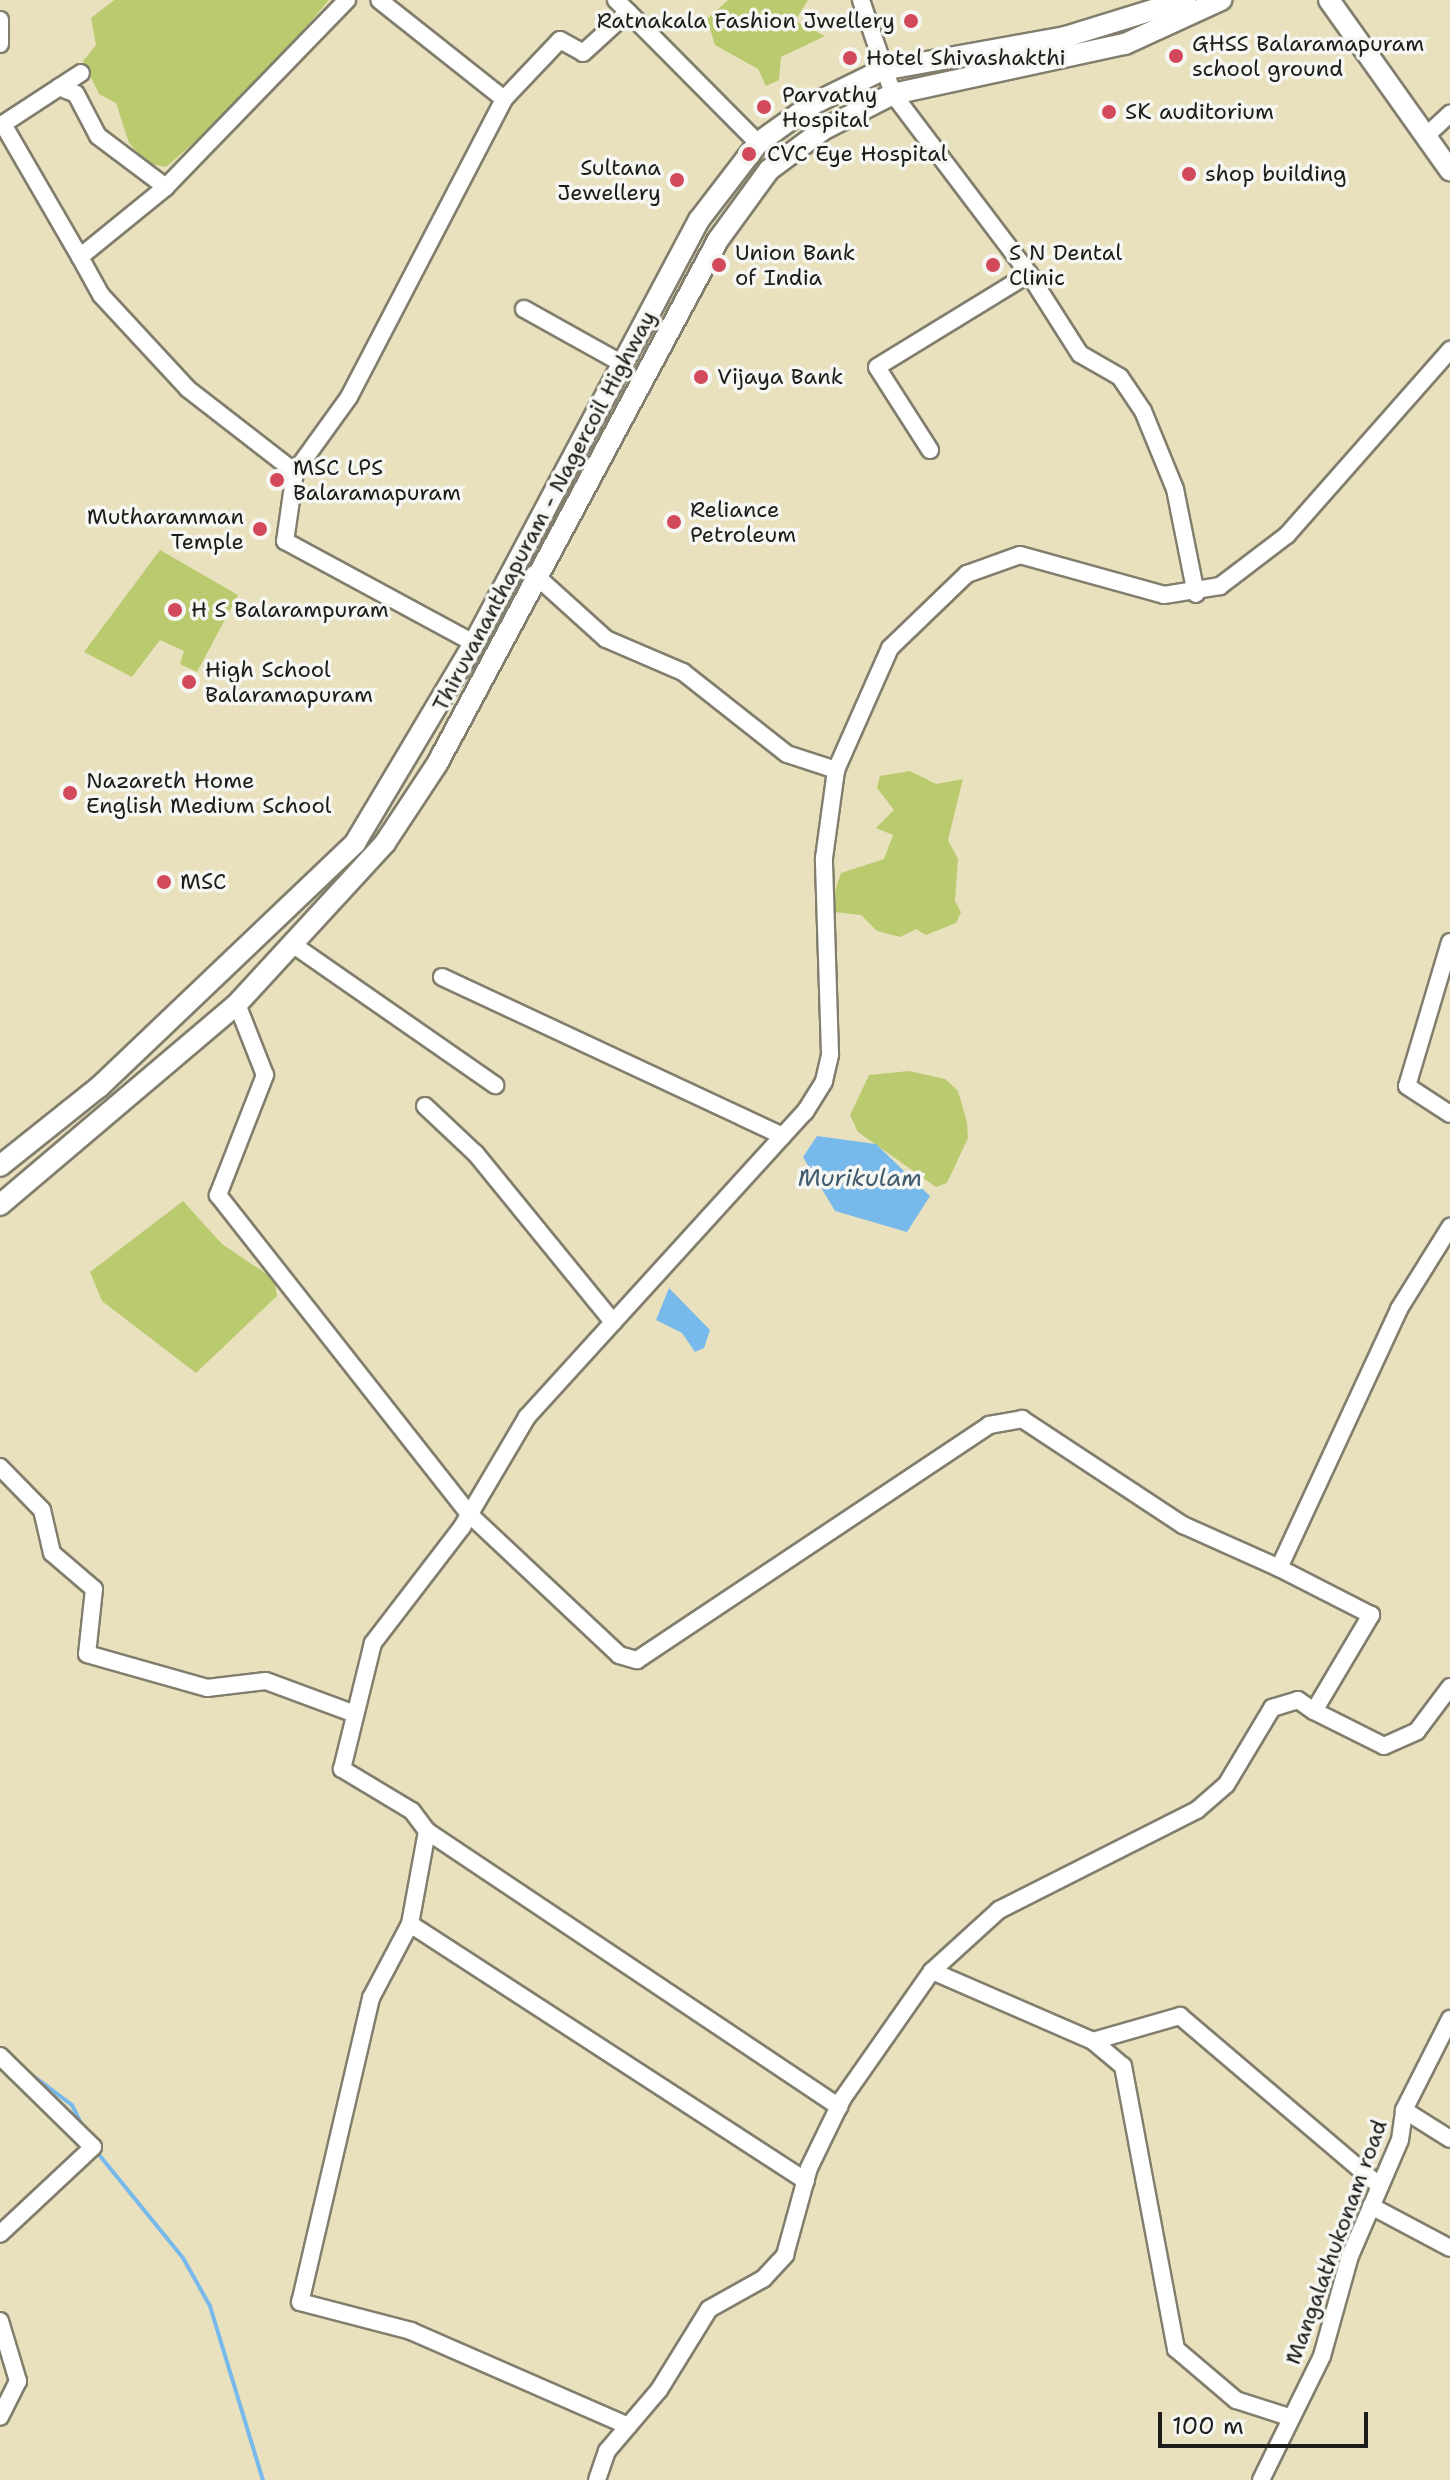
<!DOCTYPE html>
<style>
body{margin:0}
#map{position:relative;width:1450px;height:2480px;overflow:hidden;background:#e9e1be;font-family:"Shantell Sans",sans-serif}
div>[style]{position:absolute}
.green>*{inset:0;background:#b9cb6e}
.water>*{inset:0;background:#78b9ec}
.stream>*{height:4px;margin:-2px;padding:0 2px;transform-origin:2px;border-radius:2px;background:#78b9ec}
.roads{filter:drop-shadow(2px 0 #827e6d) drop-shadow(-2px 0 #827e6d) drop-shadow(0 2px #827e6d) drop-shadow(0 -2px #827e6d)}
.minor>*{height:16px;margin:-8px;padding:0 8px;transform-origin:8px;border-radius:8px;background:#fff}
.major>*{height:20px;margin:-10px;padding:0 10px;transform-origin:10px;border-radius:10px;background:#fff}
.dots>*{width:22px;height:22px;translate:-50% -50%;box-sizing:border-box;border:4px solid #f6f6f2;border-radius:50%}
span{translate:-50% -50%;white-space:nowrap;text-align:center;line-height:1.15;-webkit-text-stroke:7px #f6f6f2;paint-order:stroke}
.poi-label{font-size:22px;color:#1c1c1c}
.right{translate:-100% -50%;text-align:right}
.left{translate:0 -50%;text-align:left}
.street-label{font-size:22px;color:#1c1c1c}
.water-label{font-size:24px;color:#415b6f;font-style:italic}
.scale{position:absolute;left:1158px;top:2412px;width:210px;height:36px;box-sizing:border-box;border:4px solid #1c1c1c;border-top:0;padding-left:10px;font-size:24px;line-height:28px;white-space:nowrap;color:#1c1c1c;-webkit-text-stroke:6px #f6f6f2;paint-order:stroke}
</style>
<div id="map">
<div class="green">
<i style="clip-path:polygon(114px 0,329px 0,246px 97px,166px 167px,147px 163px,129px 143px,116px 103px,99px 94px,83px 61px,96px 45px,91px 18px)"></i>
<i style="clip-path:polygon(728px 0,808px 0,795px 21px,825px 36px,781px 57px,779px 80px,766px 86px,758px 69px,715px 45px,707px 19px)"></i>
<i style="clip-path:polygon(160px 550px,238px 595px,197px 672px,180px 664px,184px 651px,160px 640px,132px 677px,84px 652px)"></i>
<i style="clip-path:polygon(910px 771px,936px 784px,963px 779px,948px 840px,958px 859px,955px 901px,961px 912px,956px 923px,926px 935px,916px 929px,900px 937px,877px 931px,861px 915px,834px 912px,833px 897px,841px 873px,884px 859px,893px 835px,876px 828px,894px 810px,877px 788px,880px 776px)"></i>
<i style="clip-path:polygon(909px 1071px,945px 1079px,958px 1091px,967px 1122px,968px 1138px,947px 1183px,936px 1187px,858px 1132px,850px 1115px,869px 1075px)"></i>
<i style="clip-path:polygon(183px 1201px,222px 1244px,274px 1279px,277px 1296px,196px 1373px,102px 1301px,90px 1272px)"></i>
</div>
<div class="water">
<i style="clip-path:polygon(817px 1136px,876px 1144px,930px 1196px,907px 1232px,835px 1211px,803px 1157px)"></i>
<i style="clip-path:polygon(669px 1288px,710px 1330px,704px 1348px,695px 1352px,682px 1333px,656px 1320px)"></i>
</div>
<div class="stream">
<i style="left:24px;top:2069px;width:60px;rotate:36.9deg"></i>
<i style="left:72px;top:2105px;width:28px;rotate:64deg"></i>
<i style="left:96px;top:2151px;width:138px;rotate:50.9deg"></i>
<i style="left:183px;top:2258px;width:55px;rotate:60.6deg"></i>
<i style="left:210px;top:2306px;width:182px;rotate:73.1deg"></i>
</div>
<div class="roads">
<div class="minor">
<i style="left:347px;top:0;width:260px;rotate:134.1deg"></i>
<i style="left:166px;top:187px;width:111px;rotate:140.9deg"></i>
<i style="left:80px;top:257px;width:43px;rotate:61.1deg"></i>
<i style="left:101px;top:295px;width:128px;rotate:47.2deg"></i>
<i style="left:188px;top:389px;width:135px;rotate:37.8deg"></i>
<i style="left:295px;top:472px;width:70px;rotate:98.2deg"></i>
<i style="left:285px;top:541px;width:215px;rotate:28.4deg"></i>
<i style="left:616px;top:0;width:17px;rotate:45deg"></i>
<i style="left:861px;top:0;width:99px;rotate:71.2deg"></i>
<i style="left:893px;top:94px;width:226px;rotate:52.9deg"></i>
<i style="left:0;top:20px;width:24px;rotate:90deg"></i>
<i style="left:59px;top:87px;width:18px;rotate:22deg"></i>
<i style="left:76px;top:94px;width:47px;rotate:62.4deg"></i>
<i style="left:98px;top:136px;width:85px;rotate:36.9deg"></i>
<i style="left:504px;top:99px;width:81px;rotate:-46.5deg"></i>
<i style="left:560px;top:40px;width:26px;rotate:29deg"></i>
<i style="left:583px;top:53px;width:61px;rotate:-42.3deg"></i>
<i style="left:628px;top:12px;width:185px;rotate:45.2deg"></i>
<i style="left:1426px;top:136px;width:33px;rotate:-43deg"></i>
<i style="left:80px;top:257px;width:154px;rotate:-120.1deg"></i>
<i style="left:3px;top:124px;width:93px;rotate:-33.2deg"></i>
<i style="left:524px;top:309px;width:111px;rotate:29.1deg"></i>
<i style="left:930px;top:450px;width:98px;rotate:-122.6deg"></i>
<i style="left:877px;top:367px;width:178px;rotate:-31.5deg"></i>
<i style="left:1029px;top:274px;width:95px;rotate:57.5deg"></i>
<i style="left:1080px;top:354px;width:46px;rotate:29.9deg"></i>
<i style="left:1120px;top:377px;width:41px;rotate:55.9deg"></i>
<i style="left:1143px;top:411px;width:84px;rotate:67.7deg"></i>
<i style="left:1175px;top:489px;width:107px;rotate:78.7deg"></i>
<i style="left:295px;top:472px;width:92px;rotate:-54.2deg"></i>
<i style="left:349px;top:397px;width:336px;rotate:-62.5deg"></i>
<i style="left:504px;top:99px;width:159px;rotate:-141.6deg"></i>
<i style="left:534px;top:574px;width:97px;rotate:42.1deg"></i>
<i style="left:606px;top:639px;width:84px;rotate:23.2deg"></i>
<i style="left:683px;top:672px;width:132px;rotate:38.3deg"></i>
<i style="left:787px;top:754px;width:52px;rotate:18.1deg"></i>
<i style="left:1450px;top:942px;width:150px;rotate:106.6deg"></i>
<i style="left:1407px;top:1086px;width:51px;rotate:33.1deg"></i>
<i style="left:295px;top:946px;width:244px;rotate:34.8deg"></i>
<i style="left:442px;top:977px;width:376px;rotate:25deg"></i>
<i style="left:237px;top:1004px;width:76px;rotate:68.5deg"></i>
<i style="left:265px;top:1075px;width:129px;rotate:111.4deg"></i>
<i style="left:218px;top:1195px;width:405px;rotate:51.8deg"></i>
<i style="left:468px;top:1513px;width:207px;rotate:43.2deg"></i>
<i style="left:619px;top:1655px;width:19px;rotate:16deg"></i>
<i style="left:637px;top:1660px;width:423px;rotate:-33.7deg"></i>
<i style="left:989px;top:1425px;width:34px;rotate:-10deg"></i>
<i style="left:1022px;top:1419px;width:193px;rotate:33.4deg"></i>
<i style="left:1183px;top:1525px;width:105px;rotate:24.1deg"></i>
<i style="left:1279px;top:1568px;width:285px;rotate:-65.1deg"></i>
<i style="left:1399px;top:1309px;width:97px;rotate:-58.1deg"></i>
<i style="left:425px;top:1106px;width:70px;rotate:43.3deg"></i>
<i style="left:476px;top:1154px;width:217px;rotate:50.8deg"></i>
<i style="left:0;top:1467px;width:60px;rotate:45.7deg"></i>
<i style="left:42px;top:1510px;width:44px;rotate:76.9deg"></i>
<i style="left:52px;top:1553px;width:55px;rotate:40.6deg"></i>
<i style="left:94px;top:1589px;width:65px;rotate:96.1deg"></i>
<i style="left:87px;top:1654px;width:125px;rotate:15.8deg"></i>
<i style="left:207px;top:1688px;width:59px;rotate:-6.8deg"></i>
<i style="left:266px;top:1681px;width:95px;rotate:20.3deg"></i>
<i style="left:1314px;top:1711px;width:78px;rotate:26.6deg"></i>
<i style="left:1384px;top:1746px;width:36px;rotate:-24deg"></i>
<i style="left:1417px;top:1731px;width:55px;rotate:-53.1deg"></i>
<i style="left:427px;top:1831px;width:496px;rotate:33.8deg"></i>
<i style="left:410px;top:1924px;width:84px;rotate:117.8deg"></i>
<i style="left:371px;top:1998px;width:312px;rotate:103.1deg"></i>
<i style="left:300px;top:2302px;width:115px;rotate:14.6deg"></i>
<i style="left:411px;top:2331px;width:237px;rotate:23.6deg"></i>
<i style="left:932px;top:1971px;width:176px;rotate:23.5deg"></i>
<i style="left:1093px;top:2041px;width:39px;rotate:40deg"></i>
<i style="left:1123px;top:2066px;width:288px;rotate:79.4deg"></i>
<i style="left:1176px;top:2349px;width:79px;rotate:40.4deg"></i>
<i style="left:1236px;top:2400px;width:56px;rotate:17.8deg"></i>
<i style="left:1093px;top:2041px;width:91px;rotate:-16deg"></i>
<i style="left:1180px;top:2016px;width:262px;rotate:40.4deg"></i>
<i style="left:0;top:2056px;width:130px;rotate:44.4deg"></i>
<i style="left:93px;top:2147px;width:127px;rotate:136.9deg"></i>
<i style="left:1404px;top:2110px;width:54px;rotate:32.2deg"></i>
<i style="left:806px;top:2181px;width:472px;rotate:-147deg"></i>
<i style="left:410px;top:1924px;width:95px;rotate:-79.6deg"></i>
<i style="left:427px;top:1831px;width:25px;rotate:-127deg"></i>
<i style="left:412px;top:1811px;width:82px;rotate:-149deg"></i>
<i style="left:342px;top:1769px;width:130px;rotate:-76.2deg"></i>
<i style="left:373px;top:1643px;width:146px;rotate:-52.5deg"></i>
<i style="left:462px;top:1527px;width:128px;rotate:-59.4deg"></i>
<i style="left:527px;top:1417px;width:413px;rotate:-47.7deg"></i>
<i style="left:805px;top:1112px;width:36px;rotate:-58deg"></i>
<i style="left:824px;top:1081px;width:28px;rotate:-77deg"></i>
<i style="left:830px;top:1054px;width:196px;rotate:-91.8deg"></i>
<i style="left:824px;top:858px;width:89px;rotate:-82.2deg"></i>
<i style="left:836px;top:770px;width:133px;rotate:-66.1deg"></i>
<i style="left:890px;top:648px;width:107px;rotate:-43.9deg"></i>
<i style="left:967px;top:574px;width:56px;rotate:-19.7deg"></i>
<i style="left:1020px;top:555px;width:149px;rotate:15.5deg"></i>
<i style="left:1164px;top:595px;width:57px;rotate:-9.1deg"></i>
<i style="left:1220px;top:586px;width:84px;rotate:-37.3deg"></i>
<i style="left:1287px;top:535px;width:247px;rotate:-48.6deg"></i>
<i style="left:1371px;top:2206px;width:89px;rotate:28deg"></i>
<i style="left:0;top:2321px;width:63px;rotate:73.3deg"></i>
<i style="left:18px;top:2381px;width:40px;rotate:116.6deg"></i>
<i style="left:597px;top:2480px;width:31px;rotate:-71deg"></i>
<i style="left:607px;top:2451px;width:80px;rotate:-49.6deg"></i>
<i style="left:659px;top:2390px;width:95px;rotate:-58.3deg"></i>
<i style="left:709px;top:2309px;width:62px;rotate:-29.1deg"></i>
<i style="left:763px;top:2279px;width:33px;rotate:-47deg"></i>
<i style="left:785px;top:2255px;width:90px;rotate:-74.6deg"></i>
<i style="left:809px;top:2168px;width:78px;rotate:-64.1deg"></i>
<i style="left:843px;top:2098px;width:155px;rotate:-55deg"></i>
<i style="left:932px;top:1971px;width:91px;rotate:-42.3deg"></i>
<i style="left:999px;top:1910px;width:222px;rotate:-26.8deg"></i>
<i style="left:1197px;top:1810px;width:38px;rotate:-41deg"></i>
<i style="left:1226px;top:1785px;width:90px;rotate:-59.1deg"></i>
<i style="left:1272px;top:1708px;width:27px;rotate:-17deg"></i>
<i style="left:1298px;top:1700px;width:19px;rotate:35deg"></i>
<i style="left:1314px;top:1711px;width:112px;rotate:-59.3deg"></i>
<i style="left:1371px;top:1615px;width:103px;rotate:-152.9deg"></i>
<i style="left:1261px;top:2480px;width:138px;rotate:-63.8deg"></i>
<i style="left:1322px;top:2356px;width:104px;rotate:-74.4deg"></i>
<i style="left:1350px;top:2256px;width:126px;rotate:-66.7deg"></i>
<i style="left:1400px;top:2140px;width:30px;rotate:-82deg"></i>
<i style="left:1404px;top:2110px;width:102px;rotate:-63.2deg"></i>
</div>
<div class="major">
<i style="left:1329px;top:0;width:209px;rotate:54.6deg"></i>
<i style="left:0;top:1166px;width:127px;rotate:-38.6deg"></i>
<i style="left:99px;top:1087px;width:354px;rotate:-43.6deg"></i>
<i style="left:355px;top:843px;width:233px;rotate:-59.2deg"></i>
<i style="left:474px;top:643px;width:479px;rotate:-62deg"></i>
<i style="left:699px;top:220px;width:97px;rotate:-52.5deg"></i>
<i style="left:758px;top:143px;width:65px;rotate:-35.6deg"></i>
<i style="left:811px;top:105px;width:79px;rotate:-26.2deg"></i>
<i style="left:882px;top:70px;width:186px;rotate:-10.2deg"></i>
<i style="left:1065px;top:37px;width:126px;rotate:-17.1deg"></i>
<i style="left:0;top:1205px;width:311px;rotate:-40.3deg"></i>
<i style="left:237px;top:1004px;width:219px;rotate:-47.4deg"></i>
<i style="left:385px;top:843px;width:95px;rotate:-56.6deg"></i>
<i style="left:437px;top:764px;width:595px;rotate:-61.8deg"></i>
<i style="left:718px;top:240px;width:87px;rotate:-53.9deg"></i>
<i style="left:769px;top:170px;width:69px;rotate:-36.7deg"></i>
<i style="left:824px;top:129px;width:77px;rotate:-26.9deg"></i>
<i style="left:893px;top:94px;width:237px;rotate:-12.2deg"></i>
<i style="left:1125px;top:44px;width:106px;rotate:-24.6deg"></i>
</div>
</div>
<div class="dots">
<i style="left:911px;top:21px;background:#d1495b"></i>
<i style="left:1176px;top:56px;background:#d1495b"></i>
<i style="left:850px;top:58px;background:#d1495b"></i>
<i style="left:764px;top:107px;background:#d1495b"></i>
<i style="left:1109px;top:112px;background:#d1495b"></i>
<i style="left:749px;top:154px;background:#d1495b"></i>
<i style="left:1189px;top:174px;background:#d1495b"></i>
<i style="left:677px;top:180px;background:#d1495b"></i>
<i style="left:719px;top:265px;background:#d1495b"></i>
<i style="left:993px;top:265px;background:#d1495b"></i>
<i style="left:701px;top:377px;background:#d1495b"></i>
<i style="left:277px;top:480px;background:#d1495b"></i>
<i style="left:674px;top:522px;background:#d1495b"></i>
<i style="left:260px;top:529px;background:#d1495b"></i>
<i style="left:175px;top:610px;background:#d1495b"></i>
<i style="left:189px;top:682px;background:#d1495b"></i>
<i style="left:70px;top:793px;background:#d1495b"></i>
<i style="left:164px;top:882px;background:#d1495b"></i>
</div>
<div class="poi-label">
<span class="right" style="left:895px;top:21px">Ratnakala Fashion Jwellery</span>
<span class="left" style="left:1192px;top:56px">GHSS Balaramapuram<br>school ground</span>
<span class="left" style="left:866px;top:58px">Hotel Shivashakthi</span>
<span class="left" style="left:782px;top:107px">Parvathy<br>Hospital</span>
<span class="left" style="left:1125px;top:112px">SK auditorium</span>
<span class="left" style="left:767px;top:154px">CVC Eye Hospital</span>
<span class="right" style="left:661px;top:180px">Sultana<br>Jewellery</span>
<span class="left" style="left:1205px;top:174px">shop building</span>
<span class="left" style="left:735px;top:265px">Union Bank<br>of India</span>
<span class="left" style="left:1009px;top:265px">S N Dental<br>Clinic</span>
<span class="left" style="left:717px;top:377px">Vijaya Bank</span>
<span class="left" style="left:293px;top:480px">MSC LPS<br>Balaramapuram</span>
<span class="left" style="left:690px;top:522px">Reliance<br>Petroleum</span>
<span class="right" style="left:244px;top:529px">Mutharamman<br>Temple</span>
<span class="left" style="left:191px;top:610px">H S Balarampuram</span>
<span class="left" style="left:205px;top:682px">High School<br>Balaramapuram</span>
<span class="left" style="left:86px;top:793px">Nazareth Home<br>English Medium School</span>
<span class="left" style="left:180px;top:882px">MSC</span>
</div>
<div class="street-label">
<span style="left:544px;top:511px;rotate:-62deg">Thiruvananthapuram - Nagercoil Highway</span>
<span style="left:1336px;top:2242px;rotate:-70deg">Mangalathukonam road</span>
</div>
<div class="water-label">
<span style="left:860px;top:1179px">Murikulam</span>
</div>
<div class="scale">100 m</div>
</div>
